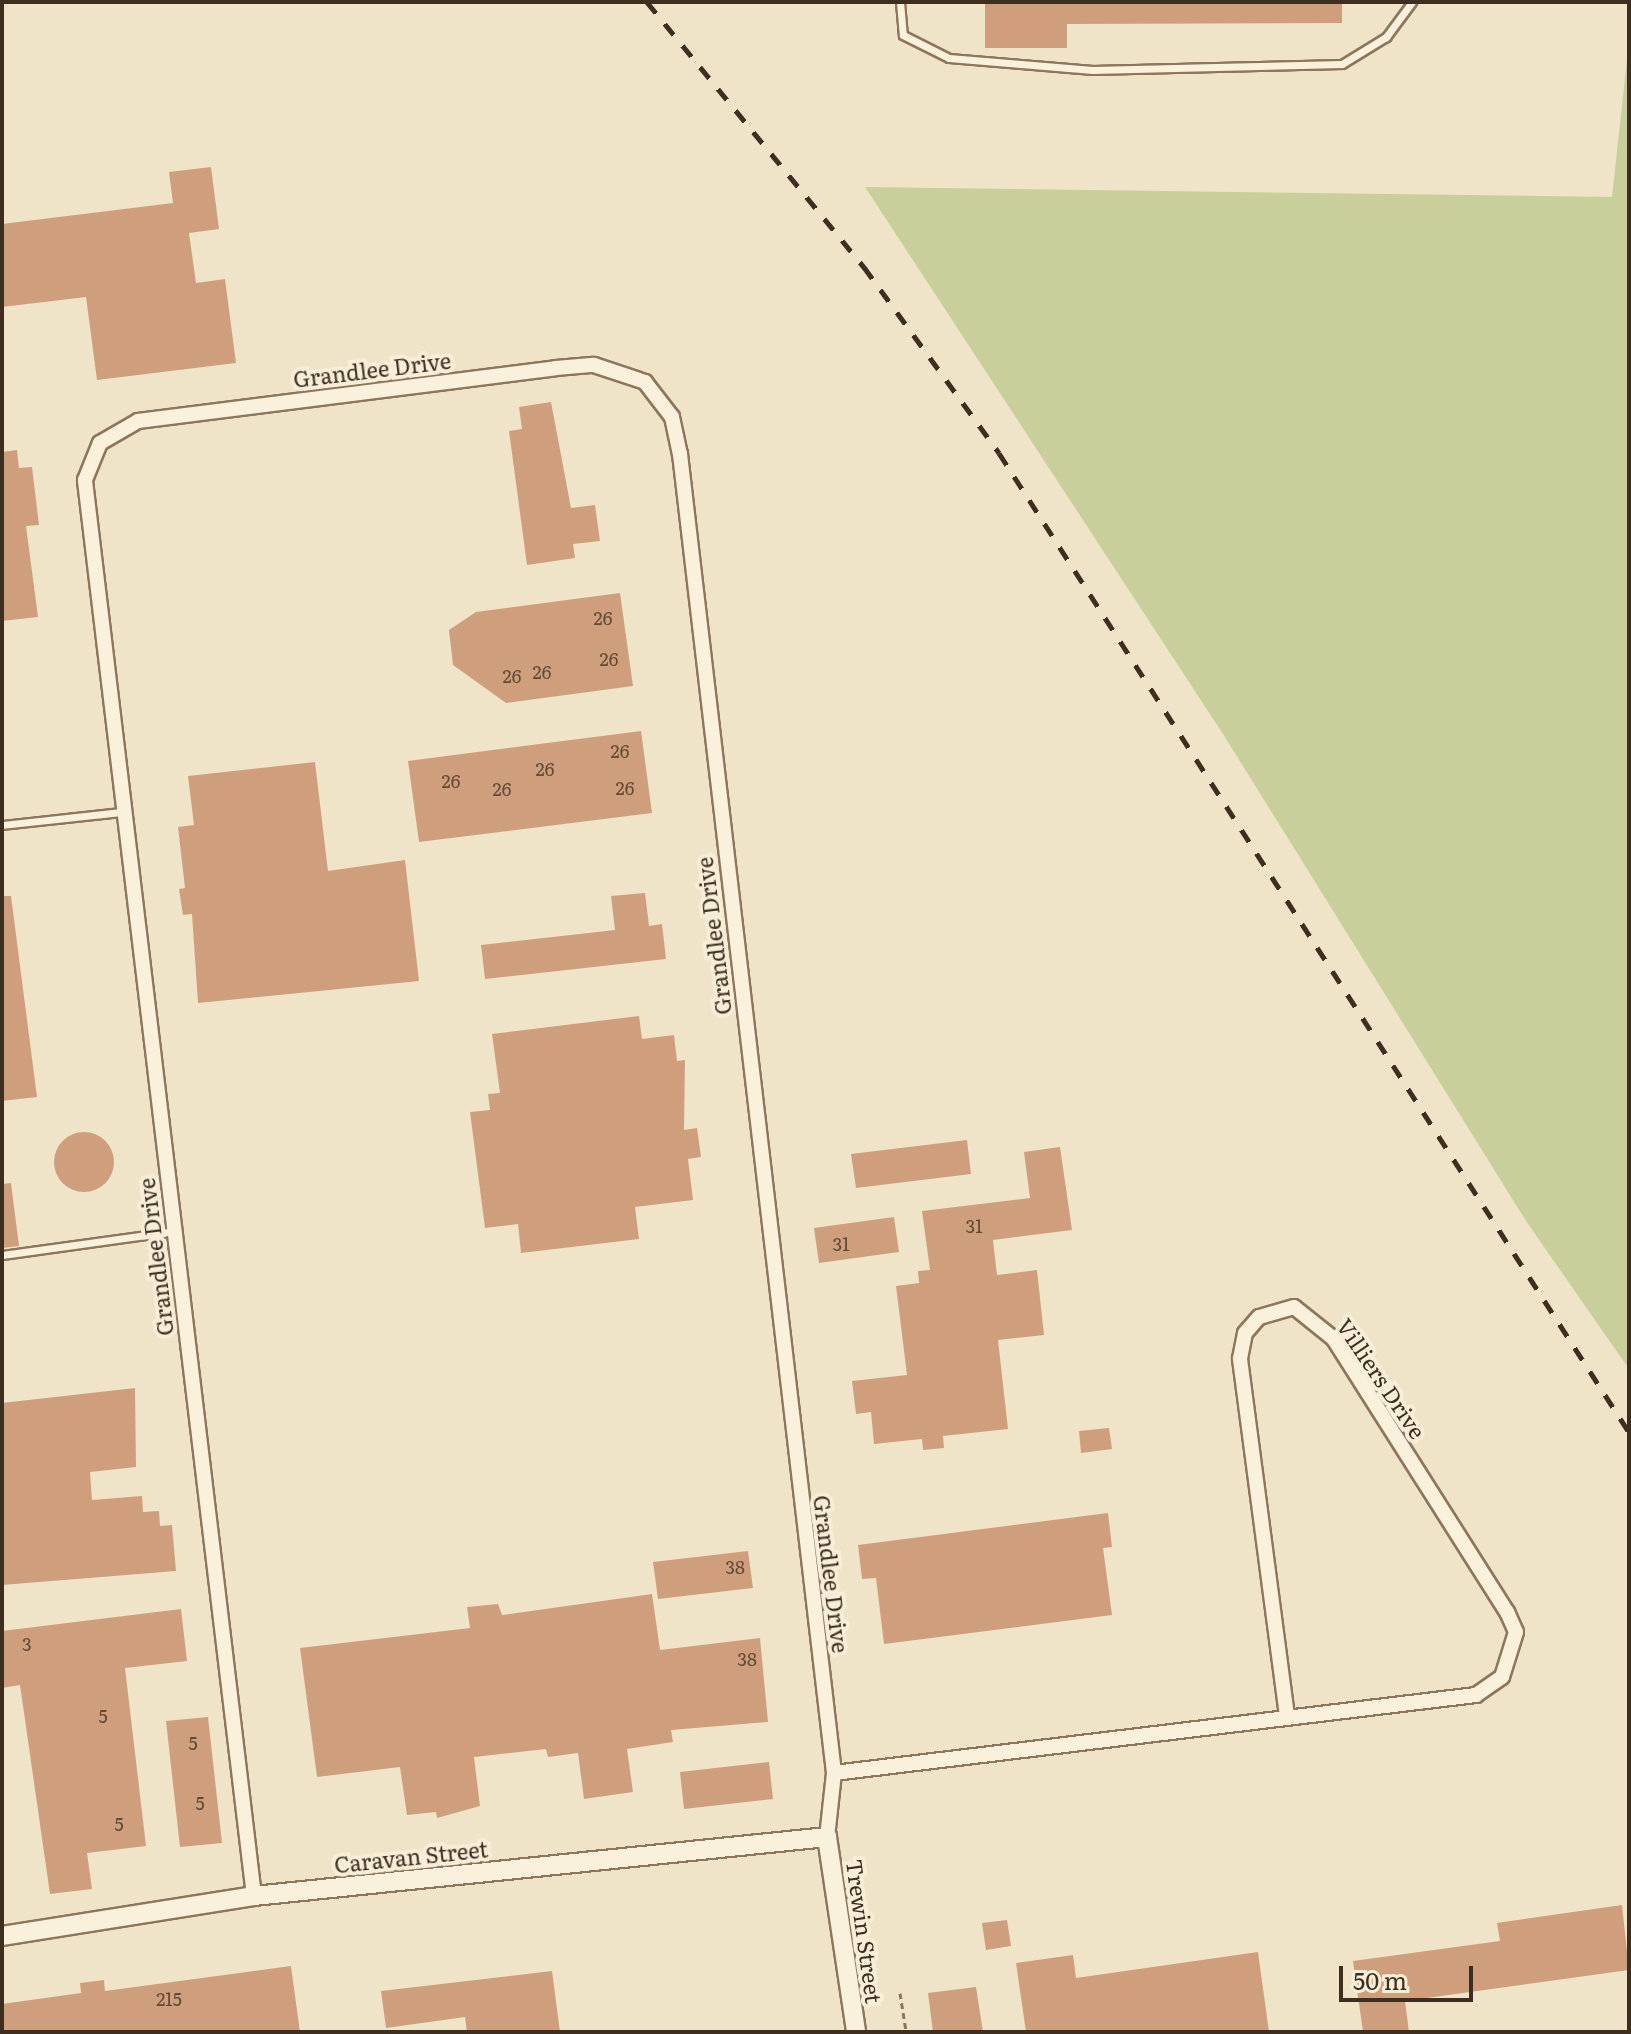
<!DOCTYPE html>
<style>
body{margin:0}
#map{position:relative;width:1631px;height:2034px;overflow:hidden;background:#f0e4c8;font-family:Literata,serif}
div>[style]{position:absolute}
.green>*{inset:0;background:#c9cf9b}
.building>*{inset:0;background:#cf9f7d}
.round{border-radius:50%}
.path>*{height:3px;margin-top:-1.5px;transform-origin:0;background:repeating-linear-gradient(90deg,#8d765c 0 6px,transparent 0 10px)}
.roads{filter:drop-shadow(2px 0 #8d765c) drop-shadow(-2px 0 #8d765c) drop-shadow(0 2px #8d765c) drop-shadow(0 -2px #8d765c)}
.service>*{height:7px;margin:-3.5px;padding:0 3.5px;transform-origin:3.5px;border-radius:3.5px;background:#faf1dc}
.minor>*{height:14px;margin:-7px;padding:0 7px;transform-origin:7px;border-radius:7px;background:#faf1dc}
.tertiary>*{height:18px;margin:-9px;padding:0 9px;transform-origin:9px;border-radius:9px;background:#faf1dc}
.rail>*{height:5px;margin-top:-2.5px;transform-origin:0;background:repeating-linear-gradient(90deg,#3d2e20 0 14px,transparent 0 28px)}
span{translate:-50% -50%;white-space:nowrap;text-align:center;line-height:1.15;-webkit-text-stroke:8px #f7eed8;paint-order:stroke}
.number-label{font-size:18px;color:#624a37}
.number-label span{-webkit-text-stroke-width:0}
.street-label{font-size:22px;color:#3d2e20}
.frame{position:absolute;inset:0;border:4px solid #3d2e20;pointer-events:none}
.scale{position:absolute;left:1339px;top:1966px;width:134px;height:36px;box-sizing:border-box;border:4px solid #3d2e20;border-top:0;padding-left:10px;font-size:24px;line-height:28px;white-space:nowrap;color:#3d2e20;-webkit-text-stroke:6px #f7eed8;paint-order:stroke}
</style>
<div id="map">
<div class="green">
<i style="clip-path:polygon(1629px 41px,1629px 1369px,1526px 1221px,1223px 734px,865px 187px,1612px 197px)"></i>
</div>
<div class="building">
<i style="clip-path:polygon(985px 2px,1342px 2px,1342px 23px,1067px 24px,1067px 48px,985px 48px)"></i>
<i style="clip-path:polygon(211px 167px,219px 229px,189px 233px,196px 283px,225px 279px,236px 363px,97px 380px,86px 297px,2px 307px,2px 224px,173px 203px,169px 172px)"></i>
<i style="clip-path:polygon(551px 402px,571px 508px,595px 505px,600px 541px,573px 544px,575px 558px,527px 565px,509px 431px,522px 429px,519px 407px)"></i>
<i style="clip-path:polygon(17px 450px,19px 468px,32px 467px,39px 525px,26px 526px,38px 617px,2px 621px,2px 452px)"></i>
<i style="clip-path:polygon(620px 593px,633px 686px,506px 703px,453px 665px,449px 630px,476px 612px)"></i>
<i style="clip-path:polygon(641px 731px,652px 813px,419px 842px,408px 761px)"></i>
<i style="clip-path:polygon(315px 762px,328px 871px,405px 860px,419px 981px,198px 1003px,192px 914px,183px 915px,179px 889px,185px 888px,178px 827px,194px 825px,188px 776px)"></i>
<i style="clip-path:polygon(645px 893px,649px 926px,662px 924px,666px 959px,485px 979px,481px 945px,615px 930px,611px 896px)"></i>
<i style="clip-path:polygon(2px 896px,11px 896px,37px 1097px,2px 1101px)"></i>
<i style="clip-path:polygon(639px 1016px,642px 1039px,674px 1035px,677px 1061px,685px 1060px,684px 1130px,697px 1128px,701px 1157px,688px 1159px,693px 1200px,635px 1207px,639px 1239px,521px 1253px,518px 1224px,485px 1228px,470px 1112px,490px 1110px,488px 1094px,500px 1093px,492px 1034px)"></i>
<i class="round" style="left:54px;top:1132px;width:60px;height:60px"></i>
<i style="clip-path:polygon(967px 1140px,971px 1174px,856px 1188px,851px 1154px)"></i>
<i style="clip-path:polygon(1060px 1147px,1072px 1230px,993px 1240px,997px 1275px,1037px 1270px,1044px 1335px,998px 1340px,1008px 1429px,943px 1436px,944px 1448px,923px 1450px,922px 1439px,874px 1444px,871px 1412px,856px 1414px,852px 1381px,907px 1375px,896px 1286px,919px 1283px,918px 1271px,930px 1270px,922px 1211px,1030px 1198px,1024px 1152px)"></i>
<i style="clip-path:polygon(11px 1183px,19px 1246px,2px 1248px,2px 1184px)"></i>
<i style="clip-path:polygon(894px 1217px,899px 1252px,819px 1263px,814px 1228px)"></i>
<i style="clip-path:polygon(135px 1388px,136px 1467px,90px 1472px,92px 1500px,142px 1496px,143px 1512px,159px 1511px,160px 1526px,172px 1525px,176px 1571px,2px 1585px,2px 1403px)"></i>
<i style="clip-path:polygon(1109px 1428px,1112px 1449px,1081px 1453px,1079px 1431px)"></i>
<i style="clip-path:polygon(1108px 1513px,1112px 1547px,1103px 1548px,1112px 1615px,884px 1644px,876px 1578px,862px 1579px,858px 1545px)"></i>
<i style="clip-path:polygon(748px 1551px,753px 1588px,658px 1599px,653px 1562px)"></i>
<i style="clip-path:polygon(652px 1594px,660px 1650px,760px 1638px,768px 1722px,671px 1730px,673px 1742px,627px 1749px,633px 1792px,584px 1799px,578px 1753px,548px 1757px,546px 1749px,474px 1757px,480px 1806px,437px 1818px,436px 1812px,407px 1815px,400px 1767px,317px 1777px,300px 1648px,470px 1628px,467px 1607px,498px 1604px,502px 1615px)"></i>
<i style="clip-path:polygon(181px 1609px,187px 1661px,125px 1668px,146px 1846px,87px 1853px,92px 1889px,50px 1894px,20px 1685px,2px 1688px,2px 1631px)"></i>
<i style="clip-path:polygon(208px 1717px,222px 1843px,180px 1847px,166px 1721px)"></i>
<i style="clip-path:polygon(769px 1762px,773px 1799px,684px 1809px,680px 1772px)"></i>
<i style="clip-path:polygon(1622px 1905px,1629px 1970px,1405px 2001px,1409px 2032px,1363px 2032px,1353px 1961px,1500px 1941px,1497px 1923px)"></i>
<i style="clip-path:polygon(1007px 1920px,1011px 1946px,986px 1950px,982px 1923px)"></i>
<i style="clip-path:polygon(1258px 1952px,1269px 2032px,1026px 2032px,1016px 1963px,1073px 1955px,1076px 1978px)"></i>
<i style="clip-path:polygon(291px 1966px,300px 2032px,2px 2032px,2px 2004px,81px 1993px,80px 1983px,104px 1980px,105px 1991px)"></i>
<i style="clip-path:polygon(552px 1971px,560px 2032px,467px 2032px,465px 2017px,386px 2028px,381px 1991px)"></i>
<i style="clip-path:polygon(976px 1987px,983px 2032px,933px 2032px,928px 1993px)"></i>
</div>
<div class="path">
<i style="left:900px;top:1993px;width:39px;rotate:81deg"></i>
</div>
<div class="roads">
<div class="service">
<i style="left:900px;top:2px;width:33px;rotate:85deg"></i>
<i style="left:903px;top:35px;width:51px;rotate:26.6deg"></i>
<i style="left:949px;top:58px;width:144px;rotate:4.8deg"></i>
<i style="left:1092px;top:70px;width:250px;rotate:-1.4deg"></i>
<i style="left:1342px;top:64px;width:52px;rotate:-31.5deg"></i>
<i style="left:1386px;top:37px;width:44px;rotate:-53.4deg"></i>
<i style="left:2px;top:825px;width:121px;rotate:-6.2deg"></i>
<i style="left:2px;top:1255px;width:174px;rotate:-7.9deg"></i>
</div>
<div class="minor">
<i style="left:834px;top:1773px;width:647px;rotate:-6.93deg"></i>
<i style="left:1476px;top:1695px;width:32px;rotate:-35deg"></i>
<i style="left:1502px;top:1677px;width:47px;rotate:-72.7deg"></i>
<i style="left:1516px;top:1632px;width:22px;rotate:-114deg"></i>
<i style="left:1507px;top:1612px;width:323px;rotate:-122.4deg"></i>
<i style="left:1334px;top:1339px;width:51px;rotate:-141.3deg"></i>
<i style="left:1294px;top:1307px;width:36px;rotate:164deg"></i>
<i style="left:1259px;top:1317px;width:21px;rotate:131deg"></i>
<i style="left:1245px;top:1333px;width:26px;rotate:101deg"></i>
<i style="left:1240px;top:1359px;width:360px;rotate:82.5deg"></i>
<i style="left:254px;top:1896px;width:1426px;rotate:-96.81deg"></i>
<i style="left:85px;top:480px;width:40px;rotate:-68deg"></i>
<i style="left:100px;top:443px;width:44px;rotate:-30.1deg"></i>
<i style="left:138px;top:421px;width:421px;rotate:-7.2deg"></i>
<i style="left:556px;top:368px;width:38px;rotate:-5deg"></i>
<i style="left:594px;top:365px;width:54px;rotate:18.4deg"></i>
<i style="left:645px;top:382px;width:44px;rotate:52.4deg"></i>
<i style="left:672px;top:417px;width:38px;rotate:78deg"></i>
<i style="left:680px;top:454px;width:1328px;rotate:83.34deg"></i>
<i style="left:834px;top:1773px;width:64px;rotate:96.2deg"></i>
</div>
<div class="tertiary">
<i style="left:2px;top:1936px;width:255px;rotate:-9deg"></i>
<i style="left:254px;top:1896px;width:576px;rotate:-5.88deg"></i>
<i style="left:827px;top:1837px;width:197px;rotate:81.5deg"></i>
</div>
</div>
<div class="rail">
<i style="left:647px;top:2px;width:343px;rotate:50.7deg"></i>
<i style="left:864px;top:267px;width:230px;rotate:54deg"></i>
<i style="left:999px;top:453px;width:1164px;rotate:57.24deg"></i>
</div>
<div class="number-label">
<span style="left:603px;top:618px">26</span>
<span style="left:609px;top:659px">26</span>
<span style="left:542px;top:672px">26</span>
<span style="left:512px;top:676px">26</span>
<span style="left:620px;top:751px">26</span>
<span style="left:545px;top:769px">26</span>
<span style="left:451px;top:781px">26</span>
<span style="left:625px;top:788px">26</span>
<span style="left:502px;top:789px">26</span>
<span style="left:974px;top:1226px">31</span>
<span style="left:841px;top:1244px">31</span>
<span style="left:735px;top:1567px">38</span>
<span style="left:27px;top:1644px">3</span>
<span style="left:747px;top:1659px">38</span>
<span style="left:103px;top:1716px">5</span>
<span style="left:193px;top:1743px">5</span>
<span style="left:200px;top:1803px">5</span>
<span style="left:119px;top:1824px">5</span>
<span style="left:169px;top:1999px">215</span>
</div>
<div class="street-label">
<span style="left:372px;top:369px;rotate:-7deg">Grandlee Drive</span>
<span style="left:713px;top:936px;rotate:-97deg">Grandlee Drive</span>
<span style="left:155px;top:1257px;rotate:-97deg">Grandlee Drive</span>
<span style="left:1382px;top:1378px;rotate:56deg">Villiers Drive</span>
<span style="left:832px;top:1574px;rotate:83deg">Grandlee Drive</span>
<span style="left:411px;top:1856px;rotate:-6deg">Caravan Street</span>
<span style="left:865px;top:1931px;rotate:82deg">Trewin Street</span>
</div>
<div class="frame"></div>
<div class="scale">50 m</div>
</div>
